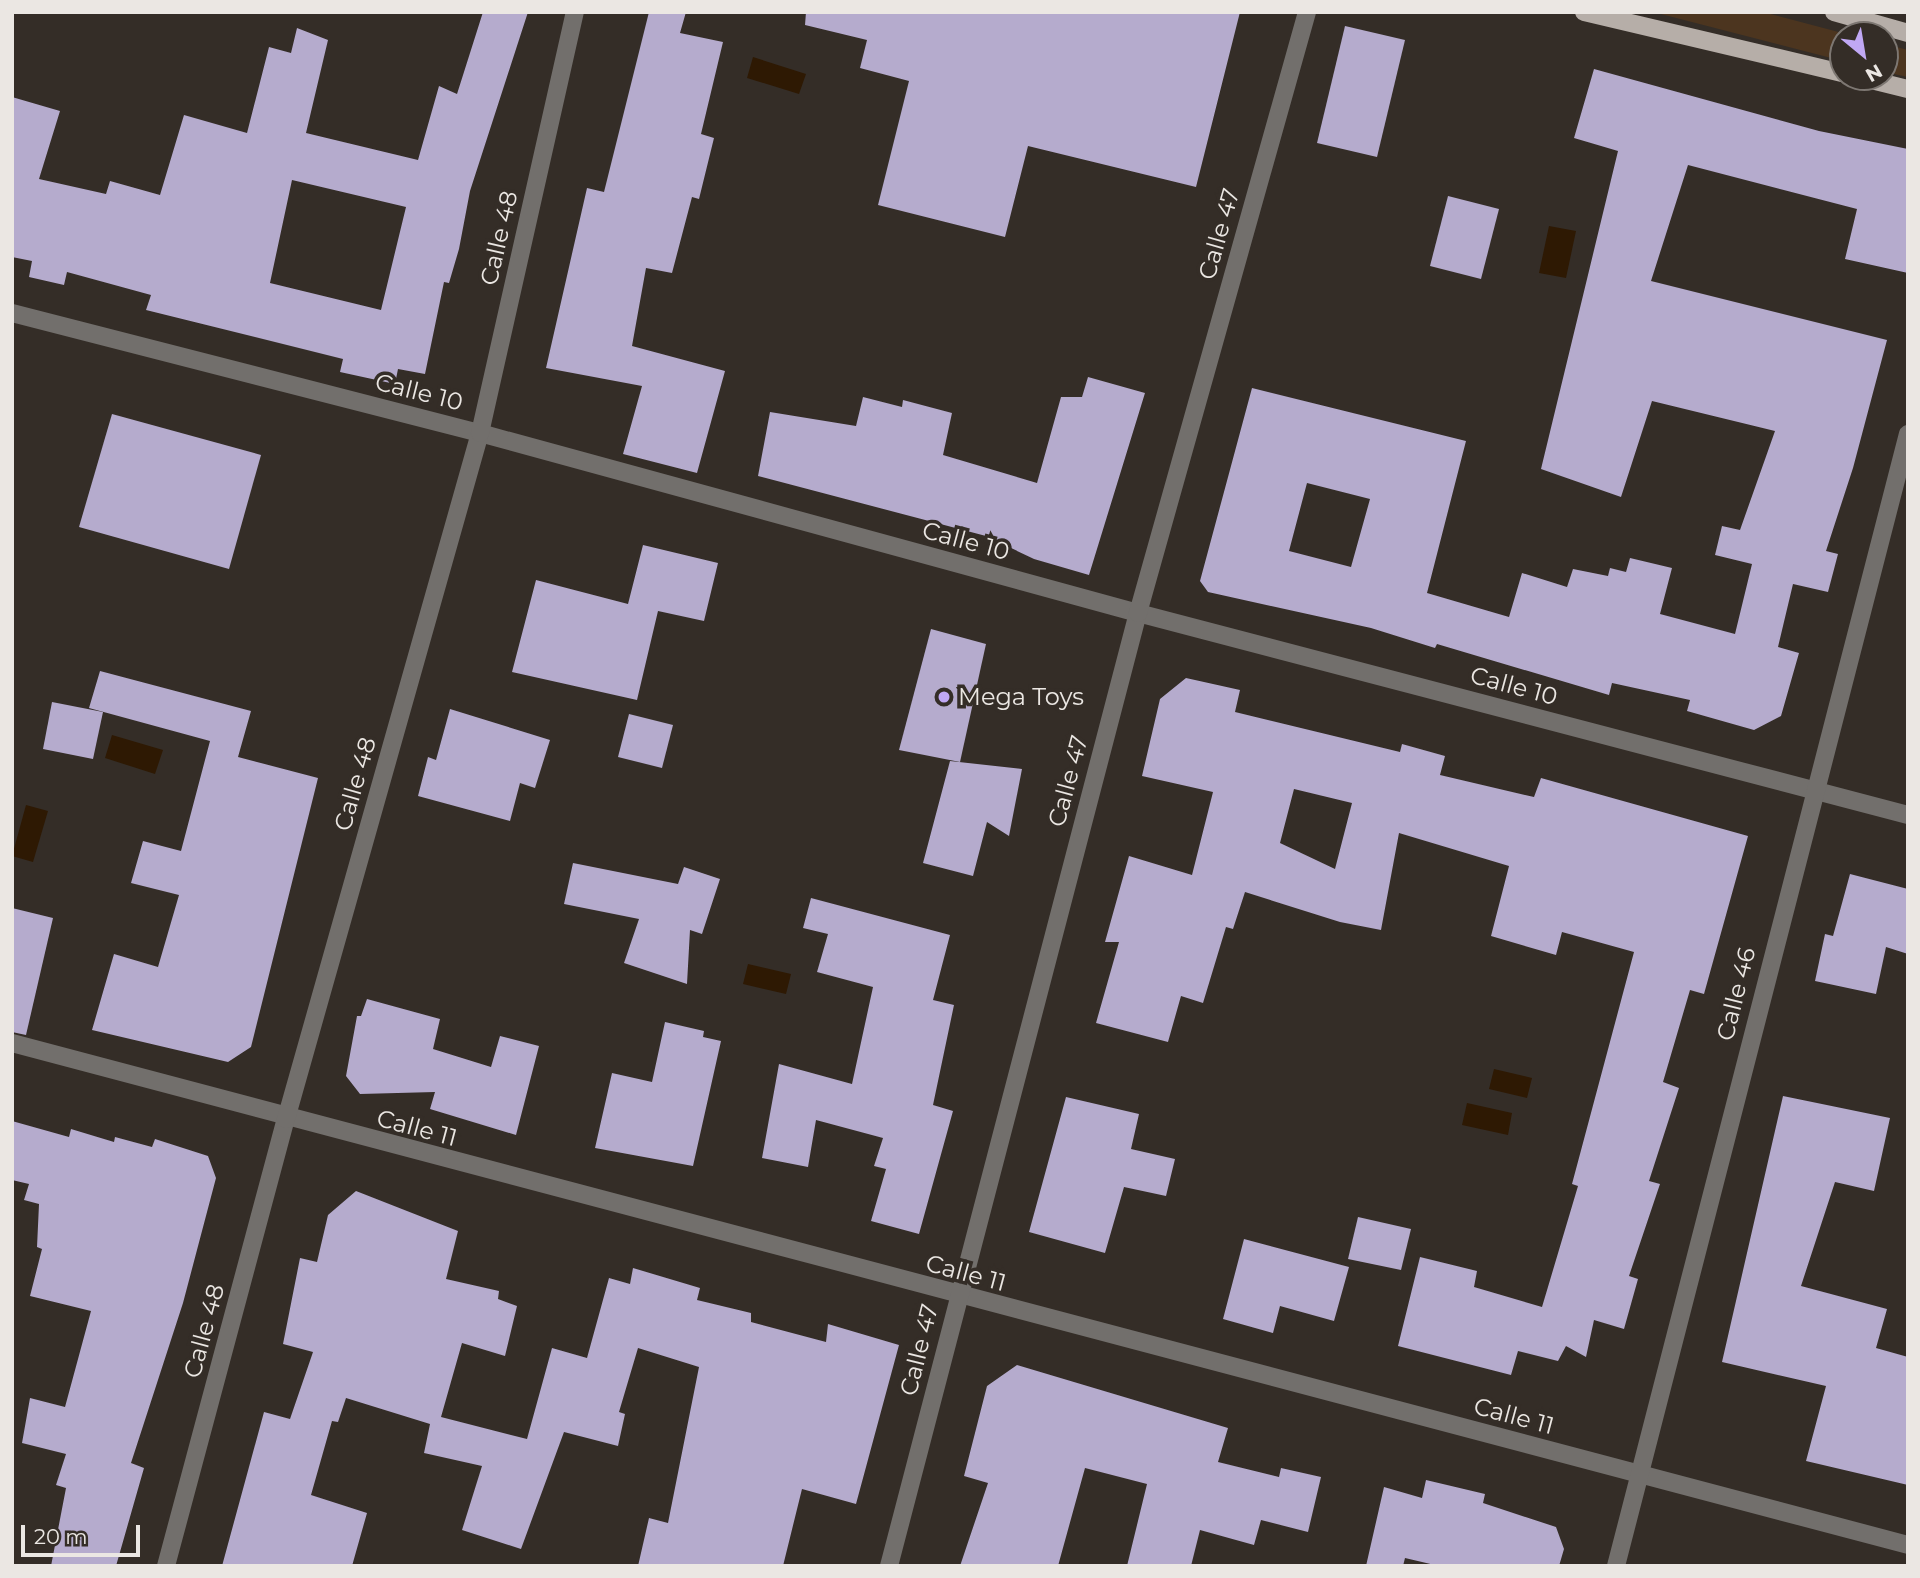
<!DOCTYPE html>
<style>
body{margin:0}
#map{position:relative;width:1920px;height:1578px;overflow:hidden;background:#342d27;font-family:Montserrat,sans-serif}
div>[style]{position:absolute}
.green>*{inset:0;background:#4c351f}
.water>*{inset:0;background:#2e1903}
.building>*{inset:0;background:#b5abcd}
.minor>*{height:18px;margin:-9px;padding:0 9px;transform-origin:9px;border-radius:9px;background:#726f6c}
.major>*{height:18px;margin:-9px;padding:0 9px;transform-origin:9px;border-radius:9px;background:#b6aea8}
.dots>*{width:19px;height:19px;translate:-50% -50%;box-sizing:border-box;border:4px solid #342d27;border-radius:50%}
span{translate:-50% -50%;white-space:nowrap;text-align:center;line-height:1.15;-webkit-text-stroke:7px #342d27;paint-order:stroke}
.street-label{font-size:24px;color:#ebe7e3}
.poi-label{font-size:24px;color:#ebe7e3}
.left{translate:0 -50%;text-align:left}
.frame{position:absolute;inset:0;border:14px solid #ebe7e3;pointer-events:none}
.north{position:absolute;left:1829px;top:21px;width:70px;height:70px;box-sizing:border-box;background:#342d27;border:2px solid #7d7772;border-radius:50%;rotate:150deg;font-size:19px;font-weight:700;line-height:28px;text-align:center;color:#ebe7e3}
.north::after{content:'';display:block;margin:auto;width:24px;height:32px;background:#c0a8f4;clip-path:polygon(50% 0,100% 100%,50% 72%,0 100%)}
.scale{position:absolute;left:21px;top:1525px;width:119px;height:32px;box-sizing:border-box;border:4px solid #ebe7e3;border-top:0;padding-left:9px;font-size:21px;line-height:24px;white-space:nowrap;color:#ebe7e3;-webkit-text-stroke:5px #342d27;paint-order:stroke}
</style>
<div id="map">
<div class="green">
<i style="clip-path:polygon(1653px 12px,1763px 12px,1850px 35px,1843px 35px,1843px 61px)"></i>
<i style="clip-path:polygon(1885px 44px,1908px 50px,1908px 77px,1885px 72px)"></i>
</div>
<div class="water">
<i style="clip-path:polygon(753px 57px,806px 74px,799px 94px,747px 78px)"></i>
<i style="clip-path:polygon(1549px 226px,1576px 231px,1566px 278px,1539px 273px)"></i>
<i style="clip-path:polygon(112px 735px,163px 750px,155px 774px,105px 758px)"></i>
<i style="clip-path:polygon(26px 805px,48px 811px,33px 862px,12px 856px)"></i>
<i style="clip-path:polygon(748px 964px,791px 974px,786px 994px,743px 984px)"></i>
<i style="clip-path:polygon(1494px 1069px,1532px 1078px,1527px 1098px,1489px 1089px)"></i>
<i style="clip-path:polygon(1467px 1103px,1512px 1113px,1508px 1135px,1462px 1125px)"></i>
</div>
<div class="building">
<i style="clip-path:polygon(evenodd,483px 12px,528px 12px,470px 191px,459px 249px,449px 283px,444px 282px,425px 374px,398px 369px,395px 384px,340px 372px,343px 359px,146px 310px,151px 295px,67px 272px,64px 285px,29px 277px,32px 261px,12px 257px,12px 97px,60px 111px,39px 179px,106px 194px,110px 181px,160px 195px,184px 115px,247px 133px,269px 47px,291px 53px,297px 28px,328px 40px,306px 133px,418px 160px,439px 86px,457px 94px,483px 12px,292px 180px,406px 207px,381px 310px,270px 283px,292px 180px)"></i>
<i style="clip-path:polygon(649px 12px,686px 12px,680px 33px,723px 42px,701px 134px,714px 138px,699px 199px,692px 197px,672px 273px,646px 268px,632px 346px,725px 371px,697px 473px,623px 454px,642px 386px,546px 368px,587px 188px,604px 192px)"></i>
<i style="clip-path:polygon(806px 12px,1240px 12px,1196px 187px,1028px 146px,1005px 237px,878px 205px,909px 81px,860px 68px,867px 40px,805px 25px)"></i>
<i style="clip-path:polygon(1345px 26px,1405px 40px,1377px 157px,1317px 143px)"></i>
<i style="clip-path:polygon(evenodd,1594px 69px,1819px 131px,1908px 149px,1908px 273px,1845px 259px,1857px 209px,1688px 165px,1651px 281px,1887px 340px,1853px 468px,1826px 551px,1838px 554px,1828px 592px,1793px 584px,1778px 647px,1799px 653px,1781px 716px,1754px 730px,1687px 711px,1690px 700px,1612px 683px,1609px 695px,1437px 644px,1435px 648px,1371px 628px,1208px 592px,1200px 581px,1252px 388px,1466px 441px,1427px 593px,1509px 617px,1522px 573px,1567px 587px,1573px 569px,1608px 576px,1610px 568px,1626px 572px,1630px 558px,1672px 568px,1660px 614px,1735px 634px,1752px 564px,1715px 555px,1722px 526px,1740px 530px,1775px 431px,1652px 401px,1621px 497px,1541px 469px,1618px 151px,1574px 138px,1594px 69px,1307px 483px,1370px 499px,1351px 567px,1289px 551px,1307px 483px)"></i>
<i style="clip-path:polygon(1448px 196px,1499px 209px,1481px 279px,1430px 266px)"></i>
<i style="clip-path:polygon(1088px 377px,1145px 393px,1089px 575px,1034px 559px,986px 536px,758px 476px,770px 412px,856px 426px,863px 397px,902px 407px,903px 400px,952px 413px,943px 455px,1037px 483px,1061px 397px,1082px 397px)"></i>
<i style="clip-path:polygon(112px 414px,261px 455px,229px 569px,79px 527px)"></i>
<i style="clip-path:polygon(643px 545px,718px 563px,704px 621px,658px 611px,637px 700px,512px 672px,536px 580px,628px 604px)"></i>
<i style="clip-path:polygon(931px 629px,986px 644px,960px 762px,899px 750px)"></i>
<i style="clip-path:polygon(100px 671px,251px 711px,238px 757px,318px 778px,251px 1047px,228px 1062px,92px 1030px,114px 954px,158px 967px,179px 895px,131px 883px,143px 841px,181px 851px,210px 741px,89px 708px)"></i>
<i style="clip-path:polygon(evenodd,1186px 678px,1240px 690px,1235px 712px,1400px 752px,1402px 744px,1445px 756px,1440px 775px,1534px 797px,1541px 778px,1748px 836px,1704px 994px,1690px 990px,1663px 1082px,1679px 1088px,1649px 1181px,1660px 1184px,1629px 1276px,1638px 1279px,1624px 1329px,1594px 1320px,1586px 1357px,1566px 1346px,1558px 1361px,1518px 1351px,1511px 1375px,1398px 1346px,1420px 1257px,1477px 1271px,1474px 1287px,1542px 1307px,1578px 1186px,1572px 1184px,1634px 952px,1562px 932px,1556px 955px,1491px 936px,1509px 866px,1399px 833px,1381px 930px,1340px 922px,1245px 892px,1233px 929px,1226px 927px,1203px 1003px,1181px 996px,1168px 1042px,1096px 1023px,1119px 942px,1105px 942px,1129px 856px,1192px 875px,1213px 792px,1142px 776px,1160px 699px,1186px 678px,1294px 789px,1352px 803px,1335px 869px,1280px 843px,1294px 789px)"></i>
<i style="clip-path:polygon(52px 702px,103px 712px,93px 759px,43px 749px)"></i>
<i style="clip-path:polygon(450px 709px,550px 740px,535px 788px,520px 783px,510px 821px,418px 796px,428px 757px,436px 760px)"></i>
<i style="clip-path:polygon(629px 714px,673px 725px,662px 768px,618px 757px)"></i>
<i style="clip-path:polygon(950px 761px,1022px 769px,1009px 836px,987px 822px,973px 876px,923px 863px)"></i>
<i style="clip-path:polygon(573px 863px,678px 884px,684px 867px,720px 879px,702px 934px,690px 930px,687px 984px,624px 963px,639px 919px,564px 904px)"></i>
<i style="clip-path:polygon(1850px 874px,1908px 889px,1908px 954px,1886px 947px,1876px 994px,1815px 981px,1825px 934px,1833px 936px)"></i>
<i style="clip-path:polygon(811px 898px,950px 935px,933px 1000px,954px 1005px,933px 1105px,953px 1111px,919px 1234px,871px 1221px,886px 1169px,874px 1166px,883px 1138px,816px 1120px,808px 1167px,762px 1158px,779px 1064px,852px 1084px,873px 987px,817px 972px,828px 934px,803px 928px)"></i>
<i style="clip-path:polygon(12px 908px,53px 918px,26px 1035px,12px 1032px)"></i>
<i style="clip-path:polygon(367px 999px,440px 1019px,433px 1049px,491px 1067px,500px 1036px,539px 1046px,516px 1135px,430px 1109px,435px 1092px,360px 1094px,346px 1076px,357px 1016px,361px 1016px)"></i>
<i style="clip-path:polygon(665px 1022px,704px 1031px,703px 1037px,721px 1041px,693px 1166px,595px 1148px,612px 1073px,652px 1082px)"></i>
<i style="clip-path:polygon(1783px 1096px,1890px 1118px,1874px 1191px,1835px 1182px,1801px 1286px,1887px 1309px,1876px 1348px,1908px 1357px,1908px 1485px,1806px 1461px,1826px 1386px,1722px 1362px)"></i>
<i style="clip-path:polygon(1066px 1097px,1139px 1114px,1131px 1149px,1175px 1159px,1166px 1196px,1124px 1187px,1105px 1253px,1029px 1232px)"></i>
<i style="clip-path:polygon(12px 1121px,69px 1137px,71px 1129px,114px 1142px,115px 1137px,152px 1147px,155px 1139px,208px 1156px,216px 1178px,183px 1303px,131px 1463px,144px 1468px,116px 1566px,51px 1566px,66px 1488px,56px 1485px,66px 1454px,22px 1443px,30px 1398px,65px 1407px,91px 1311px,30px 1296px,42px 1249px,37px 1247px,39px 1204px,24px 1200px,29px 1184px,12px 1180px)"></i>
<i style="clip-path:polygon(356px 1191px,458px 1231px,446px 1279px,499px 1291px,498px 1299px,517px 1306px,505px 1356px,462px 1343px,441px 1417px,527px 1439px,552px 1348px,587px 1358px,609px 1278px,630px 1284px,633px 1268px,700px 1288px,697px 1300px,751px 1313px,751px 1322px,826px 1342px,828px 1324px,899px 1345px,856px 1504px,802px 1489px,783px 1566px,638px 1566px,649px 1518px,668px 1523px,699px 1367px,638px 1348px,619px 1412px,625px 1414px,618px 1446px,564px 1432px,521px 1549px,462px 1530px,482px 1466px,424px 1453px,430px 1424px,346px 1398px,338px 1422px,332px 1421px,311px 1495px,367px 1513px,352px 1566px,222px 1566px,264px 1412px,290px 1419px,313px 1352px,283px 1344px,300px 1258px,317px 1262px,328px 1215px)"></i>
<i style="clip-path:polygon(1358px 1217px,1411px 1229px,1401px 1270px,1348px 1259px)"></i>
<i style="clip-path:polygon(1244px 1239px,1349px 1267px,1334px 1321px,1280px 1306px,1273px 1333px,1223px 1319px)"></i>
<i style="clip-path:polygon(1017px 1365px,1228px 1428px,1218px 1462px,1279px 1477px,1281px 1468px,1321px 1477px,1308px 1532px,1261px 1520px,1254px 1545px,1200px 1530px,1191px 1566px,1127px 1566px,1147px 1484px,1085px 1468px,1058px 1566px,960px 1566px,988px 1483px,964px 1476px,987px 1386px)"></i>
<i style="clip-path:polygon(1426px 1480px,1485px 1494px,1483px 1503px,1556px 1527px,1564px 1549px,1559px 1566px,1439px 1566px,1405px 1558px,1403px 1566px,1366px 1566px,1384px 1487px,1422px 1498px)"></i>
</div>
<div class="minor">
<i style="left:12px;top:313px;width:483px;rotate:14.4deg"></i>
<i style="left:480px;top:433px;width:682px;rotate:15.3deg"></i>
<i style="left:1138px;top:613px;width:796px;rotate:14.7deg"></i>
<i style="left:12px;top:1043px;width:1961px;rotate:14.83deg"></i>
<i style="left:166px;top:1566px;width:463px;rotate:-75deg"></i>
<i style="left:286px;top:1119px;width:713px;rotate:-74.21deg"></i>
<i style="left:480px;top:433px;width:432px;rotate:-77.3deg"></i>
<i style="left:889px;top:1566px;width:985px;rotate:-75.36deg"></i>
<i style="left:1138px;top:613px;width:624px;rotate:-74.29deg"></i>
<i style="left:1616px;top:1566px;width:1169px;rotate:-75.54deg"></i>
</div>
<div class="major">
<i style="left:1584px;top:12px;width:266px;rotate:13.3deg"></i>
<i style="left:1834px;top:12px;width:77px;rotate:15.8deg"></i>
<i style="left:1859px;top:77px;width:50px;rotate:13.8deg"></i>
</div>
<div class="dots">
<i style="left:944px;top:697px;background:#c0a8f4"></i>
</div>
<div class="street-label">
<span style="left:1219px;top:234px;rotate:-74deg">Calle 47</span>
<span style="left:499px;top:238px;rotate:-77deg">Calle 48</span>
<span style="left:419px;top:392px;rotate:14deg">Calle 10</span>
<span style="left:966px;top:541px;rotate:15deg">Calle 10</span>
<span style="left:1514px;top:686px;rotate:15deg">Calle 10</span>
<span style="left:1068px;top:781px;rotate:-75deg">Calle 47</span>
<span style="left:355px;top:784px;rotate:-74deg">Calle 48</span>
<span style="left:1736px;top:994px;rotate:-76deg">Calle 46</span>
<span style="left:417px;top:1128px;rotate:15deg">Calle 11</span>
<span style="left:966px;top:1273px;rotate:15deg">Calle 11</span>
<span style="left:204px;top:1331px;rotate:-75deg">Calle 48</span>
<span style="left:919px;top:1350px;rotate:-76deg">Calle 47</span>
<span style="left:1514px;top:1416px;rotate:15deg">Calle 11</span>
</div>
<div class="poi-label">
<span class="left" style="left:958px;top:697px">Mega Toys</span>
</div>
<div class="frame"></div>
<div class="north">N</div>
<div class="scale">20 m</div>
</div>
